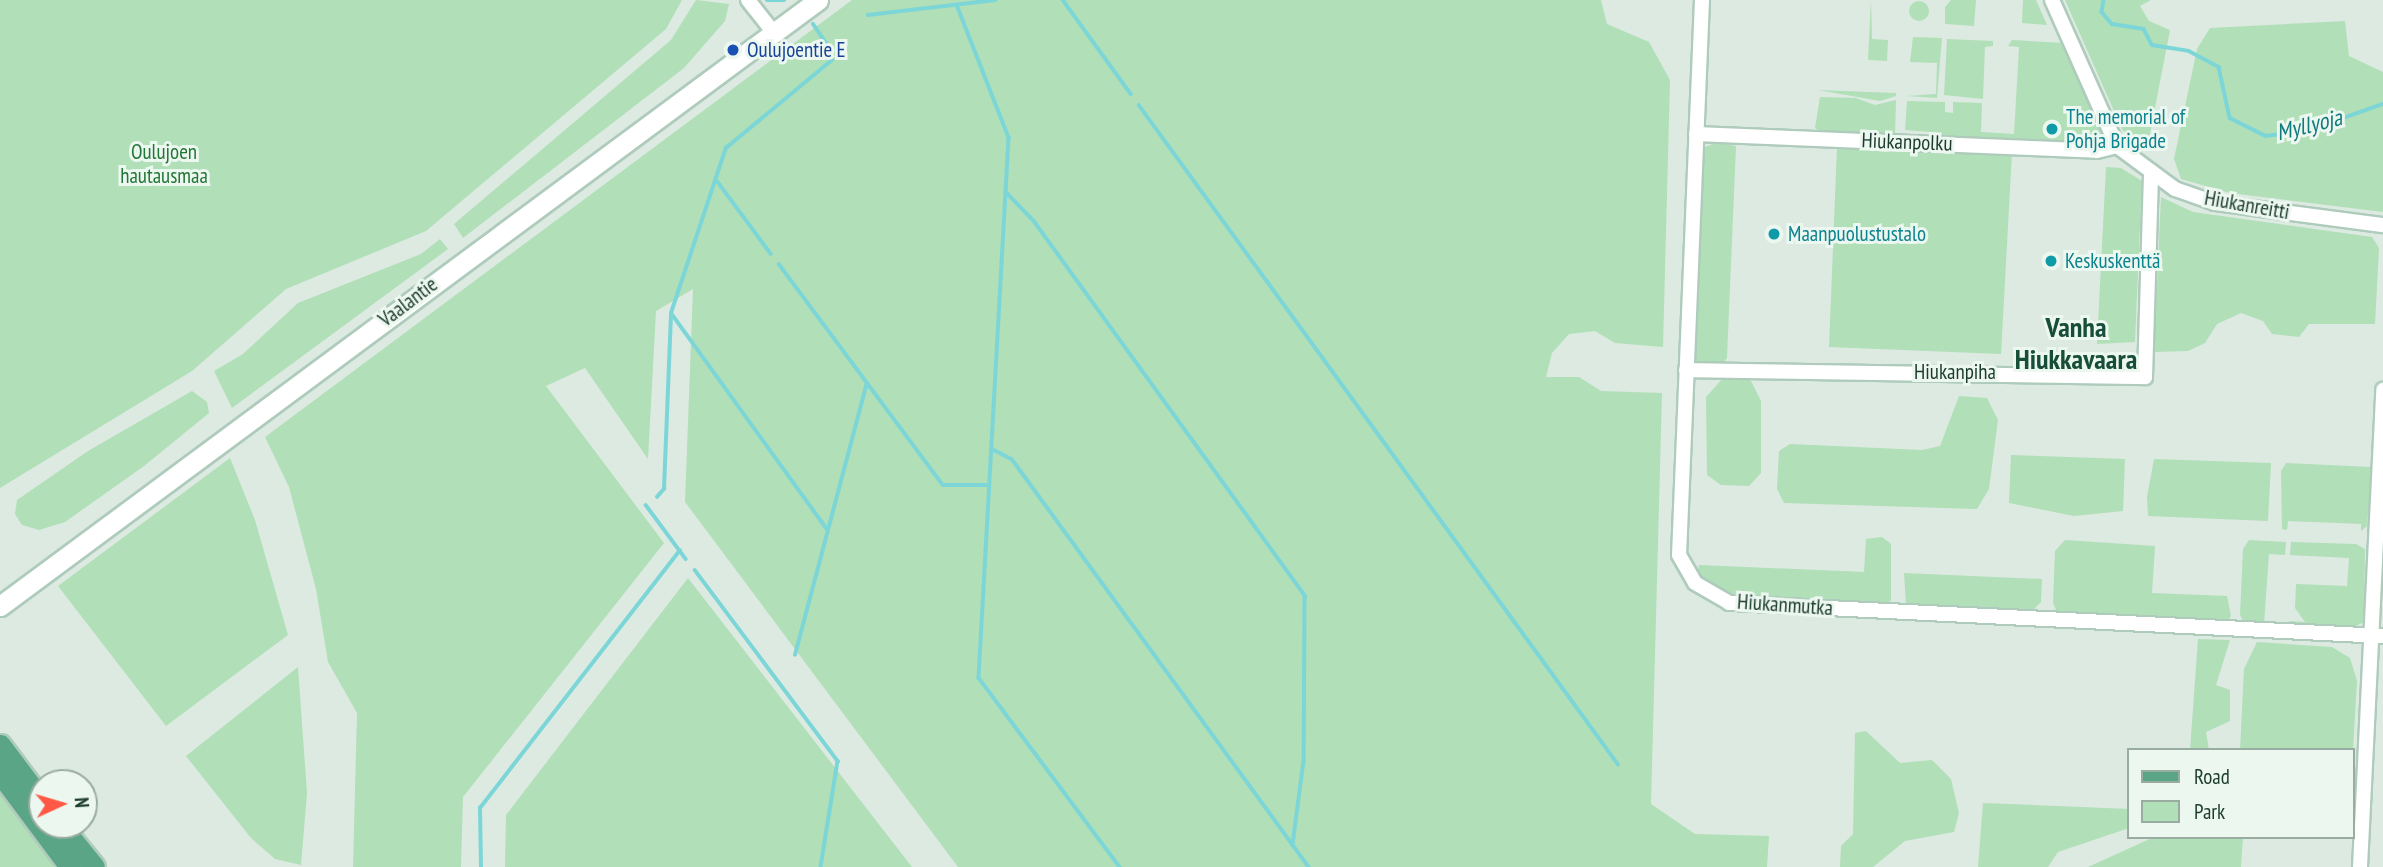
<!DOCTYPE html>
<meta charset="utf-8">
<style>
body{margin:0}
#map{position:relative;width:2383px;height:867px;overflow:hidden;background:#dceae2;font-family:"PT Sans Narrow",sans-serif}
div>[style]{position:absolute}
.green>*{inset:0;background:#b1dfb7}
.round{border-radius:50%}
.stream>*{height:3.5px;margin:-1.75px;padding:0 1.75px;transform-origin:1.75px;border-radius:1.75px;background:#7cd6d7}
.roads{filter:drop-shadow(2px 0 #aecbbc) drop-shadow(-2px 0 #aecbbc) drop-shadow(0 2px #aecbbc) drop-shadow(0 -2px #aecbbc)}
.street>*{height:14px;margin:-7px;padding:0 7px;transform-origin:7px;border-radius:7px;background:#fff}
.secondary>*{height:19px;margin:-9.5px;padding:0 9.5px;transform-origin:9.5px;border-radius:9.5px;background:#fff}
.primary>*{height:21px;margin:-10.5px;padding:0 10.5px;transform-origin:10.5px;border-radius:10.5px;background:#5ba587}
.dots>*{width:19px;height:19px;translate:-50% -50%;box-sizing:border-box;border:4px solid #ecf7f0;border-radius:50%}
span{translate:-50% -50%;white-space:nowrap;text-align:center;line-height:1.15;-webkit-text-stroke:6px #ecf7f0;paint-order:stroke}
.transit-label{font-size:21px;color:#164399}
.left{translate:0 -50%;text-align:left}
.culture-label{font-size:21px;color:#0d838f}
.street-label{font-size:21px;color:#1c3b2e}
.park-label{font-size:21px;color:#227636}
.water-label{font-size:23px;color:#117a7c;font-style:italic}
.district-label{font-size:28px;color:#164e39;font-weight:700}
.legend{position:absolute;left:2127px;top:748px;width:228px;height:91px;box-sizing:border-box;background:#ecf7f0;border:2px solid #99aca2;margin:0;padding:9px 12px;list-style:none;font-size:21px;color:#1c3b2e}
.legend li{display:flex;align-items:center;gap:14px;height:35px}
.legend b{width:35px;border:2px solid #99aca2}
.north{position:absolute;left:28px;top:769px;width:70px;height:70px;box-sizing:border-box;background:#ecf7f0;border:2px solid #99aca2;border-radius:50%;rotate:86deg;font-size:19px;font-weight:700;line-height:28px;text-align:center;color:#1c3b2e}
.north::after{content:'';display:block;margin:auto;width:24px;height:32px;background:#ff5845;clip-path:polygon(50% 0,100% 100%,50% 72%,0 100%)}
</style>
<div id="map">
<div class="green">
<i style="clip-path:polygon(0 0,682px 0,666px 29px,426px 231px,286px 289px,192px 371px,0 488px)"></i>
<i style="clip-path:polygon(696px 0,729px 4px,725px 21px,684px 68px,463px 238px,454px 224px,671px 40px)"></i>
<i style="clip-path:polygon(852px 0,1601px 0,1607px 24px,1649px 42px,1670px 80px,1663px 347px,1615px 343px,1595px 331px,1569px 334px,1552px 353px,1546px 377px,1579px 377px,1601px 391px,1662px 393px,1651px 804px,1695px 834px,1769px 836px,1767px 867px,958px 867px,685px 502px,693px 289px,656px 311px,648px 459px,585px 368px,546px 386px,664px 543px,463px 797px,461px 867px,353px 867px,357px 713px,328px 662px,316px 589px,289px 487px,265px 437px)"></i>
<i style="clip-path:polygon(1871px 0,1872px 39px,1888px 40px,1887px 61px,1868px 60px)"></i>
<i style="clip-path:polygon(1951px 0,1976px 0,1974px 26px,1945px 24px,1945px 7px)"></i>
<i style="clip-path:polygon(2023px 0,2036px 0,2047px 25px,2022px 23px)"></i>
<i style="clip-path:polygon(2065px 0,2151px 0,2140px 6px,2149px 21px,2170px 30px,2148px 144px,2136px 146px,2122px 129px)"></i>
<i class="round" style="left:1909px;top:1px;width:20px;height:20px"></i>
<i style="clip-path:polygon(2345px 21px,2349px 56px,2383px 72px,2383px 212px,2230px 193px,2181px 179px,2174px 159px,2197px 49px,2210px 28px)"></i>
<i style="clip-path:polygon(1913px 37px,1942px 38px,1937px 98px,1907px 96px,1936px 94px,1937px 63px,1910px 62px)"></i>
<i style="clip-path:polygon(1947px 39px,1993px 41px,1993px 46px,1985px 47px,1983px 99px,1944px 95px)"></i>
<i style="clip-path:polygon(2012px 40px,2064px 43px,2104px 133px,2098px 142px,1934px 139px,1931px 132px,1905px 130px,1907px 101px,1945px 102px,1945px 112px,1953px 113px,1953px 102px,1982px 103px,1981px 132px,2014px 134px,2019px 47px,2008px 46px)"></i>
<i style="clip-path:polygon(1818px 90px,1896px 93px,1896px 96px,1880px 101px)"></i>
<i style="clip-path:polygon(1820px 97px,1856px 98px,1875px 105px,1896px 100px,1895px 134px,1821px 133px,1815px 128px)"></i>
<i style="clip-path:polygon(1716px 143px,1736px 146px,1727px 358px,1721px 365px,1694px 361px,1702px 148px)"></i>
<i style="clip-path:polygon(1837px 147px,2012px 153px,2001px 354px,1829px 347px)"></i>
<i style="clip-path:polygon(2106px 167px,2121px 168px,2142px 181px,2135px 342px,2097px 344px)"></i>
<i style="clip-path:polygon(2161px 197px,2193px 212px,2372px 237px,2379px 248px,2375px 324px,2309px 324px,2299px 337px,2272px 334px,2263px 321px,2241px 313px,2217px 324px,2205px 343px,2188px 351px,2154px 352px)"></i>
<i style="clip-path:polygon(440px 239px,448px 249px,232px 408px,214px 371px,243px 354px,298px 303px,421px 254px)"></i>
<i style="clip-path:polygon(1724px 377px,1749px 377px,1761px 401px,1761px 473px,1749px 486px,1721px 485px,1707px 475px,1706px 397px)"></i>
<i style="clip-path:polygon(192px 391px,207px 402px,209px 413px,144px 466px,65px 522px,39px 530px,22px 525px,15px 514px,17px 500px,88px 451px)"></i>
<i style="clip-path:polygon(1959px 396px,1987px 398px,1998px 420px,1989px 489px,1977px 509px,1784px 503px,1777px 489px,1779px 451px,1790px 444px,1922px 450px,1940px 446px)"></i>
<i style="clip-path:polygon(2011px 455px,2125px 459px,2123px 511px,2074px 516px,2009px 503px)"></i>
<i style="clip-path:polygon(230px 458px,255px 520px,288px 635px,166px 726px,58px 586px)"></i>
<i style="clip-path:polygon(2154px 459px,2271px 463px,2268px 521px,2148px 516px,2147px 497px)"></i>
<i style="clip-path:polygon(2286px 463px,2372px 467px,2367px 526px,2361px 531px,2361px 524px,2288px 521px,2287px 530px,2282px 529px,2281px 471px)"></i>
<i style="clip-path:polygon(1882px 537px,1891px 544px,1891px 600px,1886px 606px,1753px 599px,1716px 589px,1697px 574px,1699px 565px,1864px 572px,1866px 539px)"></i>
<i style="clip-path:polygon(2065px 540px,2155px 546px,2152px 593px,2227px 596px,2231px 616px,2227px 622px,2058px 614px,2053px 603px,2055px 551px)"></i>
<i style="clip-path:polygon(2249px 540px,2286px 542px,2285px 555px,2269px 554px,2264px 624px,2244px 623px,2240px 615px,2243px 549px)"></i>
<i style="clip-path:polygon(2291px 542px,2356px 544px,2365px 549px,2364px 622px,2352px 628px,2290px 625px,2289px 621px,2305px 622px,2295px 608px,2296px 584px,2347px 586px,2349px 558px,2290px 555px)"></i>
<i style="clip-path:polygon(1904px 573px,2042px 579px,2041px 602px,2030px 613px,1906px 606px)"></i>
<i style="clip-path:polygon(688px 578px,912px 867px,505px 867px,506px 815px)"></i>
<i style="clip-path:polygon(2198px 639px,2230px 640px,2216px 685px,2230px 690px,2230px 721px,2206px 732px,2209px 750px,2190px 750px)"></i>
<i style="clip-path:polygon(2257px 642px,2332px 647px,2350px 658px,2357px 681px,2353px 750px,2240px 750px,2244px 669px)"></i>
<i style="clip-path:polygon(298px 667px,307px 793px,301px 865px,275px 859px,251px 838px,186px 756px)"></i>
<i style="clip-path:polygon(1866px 731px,1900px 763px,1932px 760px,1951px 779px,1959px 813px,1954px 832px,1905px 841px,1873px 867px,1840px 867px,1841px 846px,1853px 834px,1855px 733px)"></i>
<i style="clip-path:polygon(0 782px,64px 867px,0 867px)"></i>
<i style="clip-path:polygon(1983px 803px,2129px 809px,2129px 828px,2058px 852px,2048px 867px,1978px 867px)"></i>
<i style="clip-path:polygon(2154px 837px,2243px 837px,2241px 867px,2088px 867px)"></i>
</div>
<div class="stream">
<i style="left:767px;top:0;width:17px"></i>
<i style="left:1063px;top:0;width:116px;rotate:54.1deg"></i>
<i style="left:2104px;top:0;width:12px;rotate:99deg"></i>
<i style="left:2102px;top:12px;width:16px;rotate:50deg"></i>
<i style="left:2112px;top:24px;width:32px;rotate:9deg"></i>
<i style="left:2144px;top:29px;width:18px;rotate:63deg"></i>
<i style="left:2152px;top:45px;width:37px;rotate:9deg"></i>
<i style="left:2189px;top:51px;width:34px;rotate:28deg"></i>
<i style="left:2219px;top:67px;width:52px;rotate:77.8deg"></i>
<i style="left:2230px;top:118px;width:40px;rotate:26.6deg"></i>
<i style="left:2266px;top:136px;width:44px;rotate:-7.8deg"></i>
<i style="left:2310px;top:130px;width:77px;rotate:-19.6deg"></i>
<i style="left:957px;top:5px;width:143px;rotate:68.6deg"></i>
<i style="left:1009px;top:138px;width:541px;rotate:93.18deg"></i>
<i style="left:979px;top:678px;width:236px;rotate:53.3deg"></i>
<i style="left:868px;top:15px;width:128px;rotate:-6.7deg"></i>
<i style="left:1139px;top:105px;width:815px;rotate:53.99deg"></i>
<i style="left:718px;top:182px;width:89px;rotate:53.6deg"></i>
<i style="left:1006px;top:192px;width:40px;rotate:46deg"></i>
<i style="left:1034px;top:221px;width:463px;rotate:54.1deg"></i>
<i style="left:1305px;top:596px;width:165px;rotate:90.3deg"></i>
<i style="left:1304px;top:761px;width:85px;rotate:97.5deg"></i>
<i style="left:779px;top:264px;width:275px;rotate:53.4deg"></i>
<i style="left:943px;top:485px;width:46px"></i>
<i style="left:672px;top:314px;width:265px;rotate:54.2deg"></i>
<i style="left:992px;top:449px;width:22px;rotate:27deg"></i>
<i style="left:1012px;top:459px;width:505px;rotate:53.95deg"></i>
<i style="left:657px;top:497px;width:11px;rotate:-49deg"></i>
<i style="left:664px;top:489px;width:176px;rotate:-87.7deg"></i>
<i style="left:671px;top:313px;width:174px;rotate:-71.6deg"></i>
<i style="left:726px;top:148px;width:138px;rotate:-39.7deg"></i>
<i style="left:832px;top:60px;width:9px;rotate:-96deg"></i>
<i style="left:831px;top:51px;width:32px;rotate:-124deg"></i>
<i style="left:646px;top:505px;width:67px;rotate:53.5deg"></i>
<i style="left:695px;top:570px;width:239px;rotate:53.2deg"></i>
<i style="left:838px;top:761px;width:107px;rotate:99.1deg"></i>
<i style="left:795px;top:655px;width:281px;rotate:-75.2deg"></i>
<i style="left:481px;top:867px;width:59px;rotate:-91deg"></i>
<i style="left:480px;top:808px;width:326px;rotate:-52.2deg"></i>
</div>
<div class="roads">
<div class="street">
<i style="left:748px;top:0;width:42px;rotate:51.8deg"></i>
<i style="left:1702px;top:0;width:555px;rotate:92.37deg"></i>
<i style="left:1679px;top:555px;width:32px;rotate:60deg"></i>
<i style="left:1695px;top:583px;width:39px;rotate:30deg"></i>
<i style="left:1729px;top:603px;width:655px;rotate:2.89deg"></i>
<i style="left:2052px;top:0;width:160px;rotate:66deg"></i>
<i style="left:2117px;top:146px;width:72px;rotate:36.6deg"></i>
<i style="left:2175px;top:189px;width:42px;rotate:19.3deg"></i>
<i style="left:2215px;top:203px;width:169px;rotate:7.5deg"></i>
<i style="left:1696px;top:134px;width:401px;rotate:2.4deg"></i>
<i style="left:2097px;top:151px;width:21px;rotate:-14deg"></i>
<i style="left:1686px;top:370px;width:459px;rotate:0.9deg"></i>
<i style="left:2145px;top:377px;width:205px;rotate:-88.3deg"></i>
<i style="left:2360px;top:867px;width:478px;rotate:-87.2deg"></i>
</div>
<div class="secondary">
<i style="left:0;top:606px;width:1018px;rotate:-36.53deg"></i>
</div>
<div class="primary">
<i style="left:0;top:745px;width:70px;rotate:53.1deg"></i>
<i style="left:0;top:773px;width:117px;rotate:53.3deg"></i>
<i style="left:60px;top:825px;width:54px;rotate:51deg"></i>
</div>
</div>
<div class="dots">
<i style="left:733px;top:50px;background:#1a4fb4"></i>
<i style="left:2052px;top:129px;background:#0f9aa8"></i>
<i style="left:1774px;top:234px;background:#0f9aa8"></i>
<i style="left:2051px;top:261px;background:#0f9aa8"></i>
</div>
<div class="transit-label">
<span class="left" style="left:747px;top:50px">Oulujoentie E</span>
</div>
<div class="culture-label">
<span class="left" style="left:2066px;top:129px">The memorial of<br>Pohja Brigade</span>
<span class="left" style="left:1788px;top:234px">Maanpuolustustalo</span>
<span class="left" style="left:2065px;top:261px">Keskuskenttä</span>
</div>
<div class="street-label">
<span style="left:1907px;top:142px;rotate:2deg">Hiukanpolku</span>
<span style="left:2247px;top:205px;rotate:10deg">Hiukanreitti</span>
<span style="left:408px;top:302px;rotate:-37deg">Vaalantie</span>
<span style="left:1955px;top:372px">Hiukanpiha</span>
<span style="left:1785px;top:605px;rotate:4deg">Hiukanmutka</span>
</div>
<div class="park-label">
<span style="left:164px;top:164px">Oulujoen<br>hautausmaa</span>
</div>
<div class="water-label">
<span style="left:2309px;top:125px;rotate:-14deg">Myllyoja</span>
</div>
<div class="district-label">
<span style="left:2076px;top:343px">Vanha<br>Hiukkavaara</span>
</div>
<ul class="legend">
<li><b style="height:9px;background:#5ba587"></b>Road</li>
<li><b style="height:19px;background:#b1dfb7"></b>Park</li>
</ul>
<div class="north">N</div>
</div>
